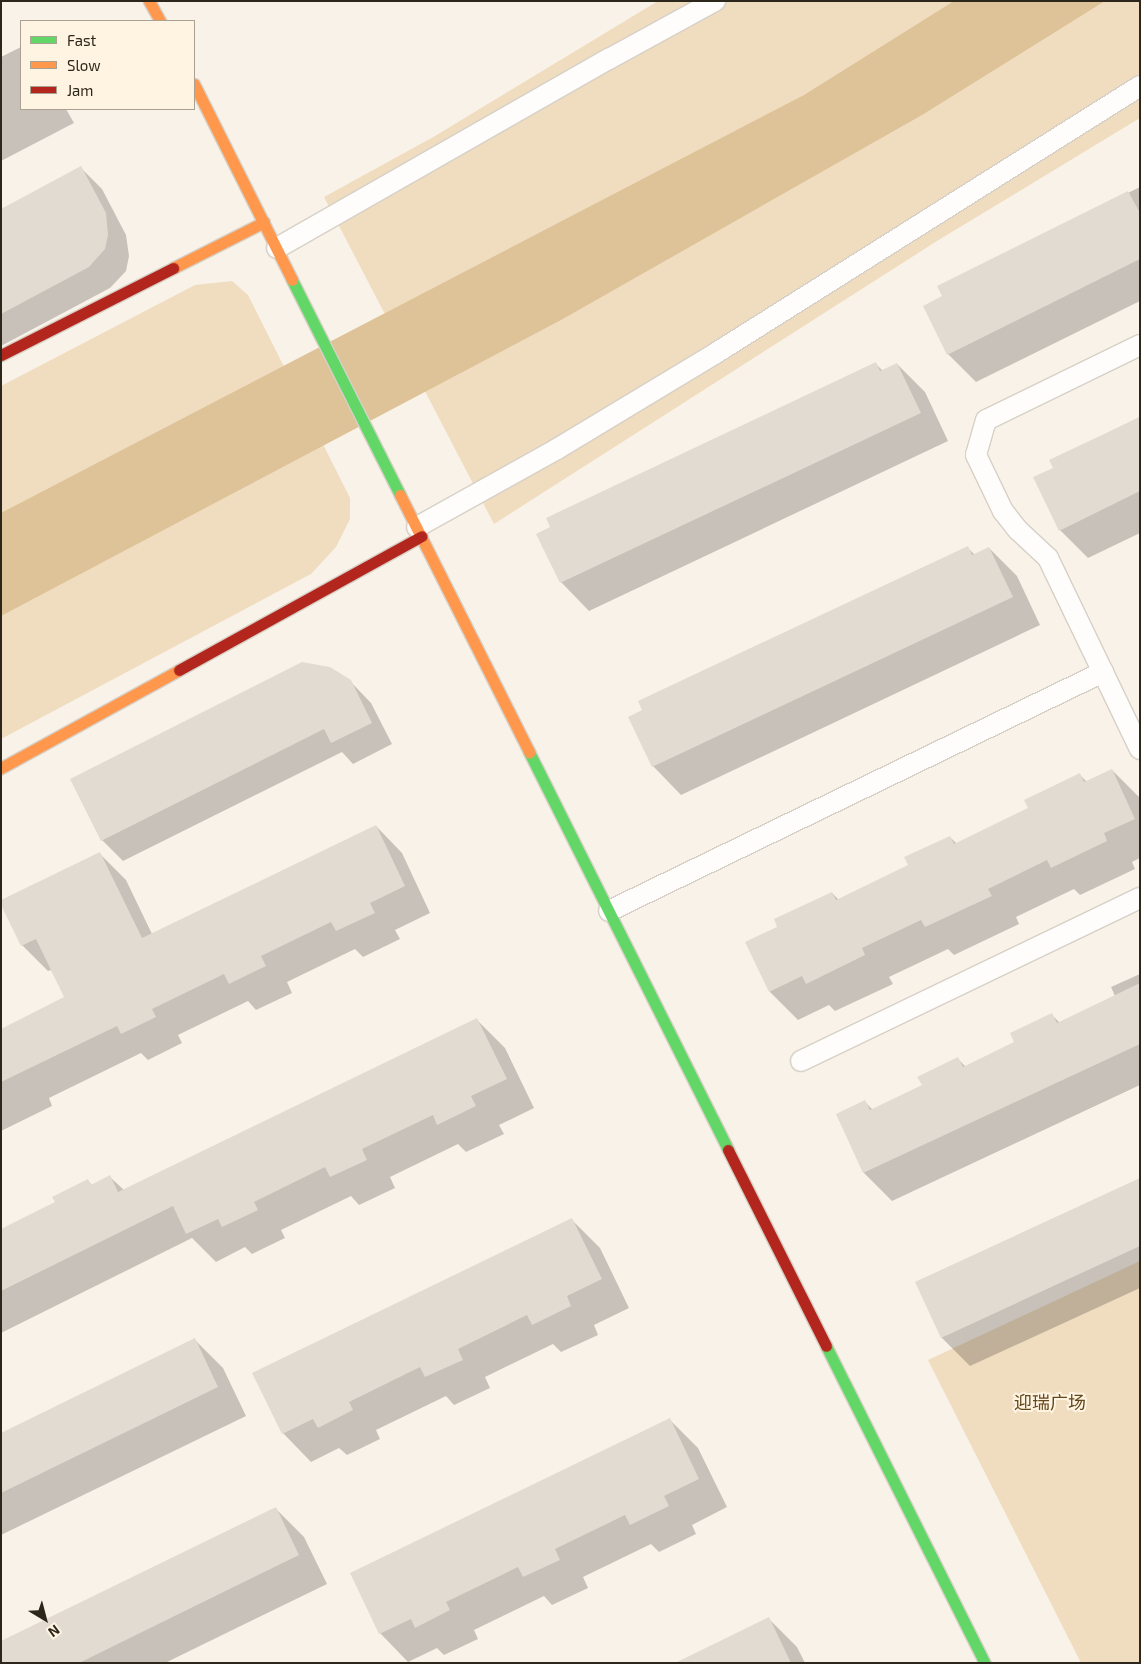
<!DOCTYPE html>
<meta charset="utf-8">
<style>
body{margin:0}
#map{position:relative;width:1141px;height:1664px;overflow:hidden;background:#f9f2e8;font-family:"Exo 2","Noto Sans SC",sans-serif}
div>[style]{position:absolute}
.green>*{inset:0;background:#f0ddc0}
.water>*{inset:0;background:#dec298}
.shadow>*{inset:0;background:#0003}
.building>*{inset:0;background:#e2dbd1}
.roads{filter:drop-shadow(1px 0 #d6d0c6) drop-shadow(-1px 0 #d6d0c6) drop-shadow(0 1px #d6d0c6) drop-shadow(0 -1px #d6d0c6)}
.lane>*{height:20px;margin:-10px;padding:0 10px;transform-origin:10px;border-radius:10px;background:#fefdfc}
.fast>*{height:11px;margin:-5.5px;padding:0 5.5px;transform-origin:5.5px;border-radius:5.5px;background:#63d668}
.slow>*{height:11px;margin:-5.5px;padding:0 5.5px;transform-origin:5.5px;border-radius:5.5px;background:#ff974d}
.jam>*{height:11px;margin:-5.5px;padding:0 5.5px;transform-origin:5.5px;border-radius:5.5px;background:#b3261e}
span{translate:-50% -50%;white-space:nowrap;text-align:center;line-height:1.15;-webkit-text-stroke:4px #fff3e2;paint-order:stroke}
.park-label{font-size:18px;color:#62481c}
.frame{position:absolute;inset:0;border:2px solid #2d261b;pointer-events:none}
.legend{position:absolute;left:20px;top:20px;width:175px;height:90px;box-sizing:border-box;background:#fff3e2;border:1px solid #aba192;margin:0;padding:6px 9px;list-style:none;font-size:15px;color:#2d261b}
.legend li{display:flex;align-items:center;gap:10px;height:25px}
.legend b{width:25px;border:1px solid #aba192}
.north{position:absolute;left:20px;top:1594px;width:50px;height:50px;-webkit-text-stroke:4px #fff3e2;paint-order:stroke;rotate:143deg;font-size:14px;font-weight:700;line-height:20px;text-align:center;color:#2d261b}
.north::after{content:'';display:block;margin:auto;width:18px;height:22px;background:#2d261b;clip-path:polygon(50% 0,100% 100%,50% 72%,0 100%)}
</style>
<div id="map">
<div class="green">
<i style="clip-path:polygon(658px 1px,1140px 1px,1140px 118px,937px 241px,494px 524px,324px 197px,435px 136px)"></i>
<i style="clip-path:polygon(232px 281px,248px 295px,350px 498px,350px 519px,336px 547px,311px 574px,1px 739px,1px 386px,195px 285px)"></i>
<i style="clip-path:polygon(1140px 1261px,1140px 1663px,1081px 1663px,928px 1360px)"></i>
</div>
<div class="water">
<i style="clip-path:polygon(954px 1px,1105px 1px,922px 115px,561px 320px,1px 616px,1px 513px,804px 95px)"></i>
</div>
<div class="shadow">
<i style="clip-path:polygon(21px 47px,21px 109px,66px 109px,74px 123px,1px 161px,1px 57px)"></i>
<i style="clip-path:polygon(81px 168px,102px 189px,126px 235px,129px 256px,126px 271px,110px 288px,1px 346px,1px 210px)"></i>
<i style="clip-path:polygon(1140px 187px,1140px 301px,976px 382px,948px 354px,944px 297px,938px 287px)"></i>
<i style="clip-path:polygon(876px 364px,883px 371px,897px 364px,925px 392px,948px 441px,589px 611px,561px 582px)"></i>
<i style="clip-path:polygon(1140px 417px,1140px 533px,1088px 558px,1060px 530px,1055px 468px,1051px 461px)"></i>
<i style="clip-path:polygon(968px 548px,975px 555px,989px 548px,1017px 576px,1040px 625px,681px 795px,653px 766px)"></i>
<i style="clip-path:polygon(350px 681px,371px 703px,392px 744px,353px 764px,342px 752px,123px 861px,102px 840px)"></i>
<i style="clip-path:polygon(1112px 770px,1140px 798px,1140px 858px,1132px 862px,1135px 869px,1080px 895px,1074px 889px,1016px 917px,1019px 924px,954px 955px,948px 949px,889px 977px,893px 984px,835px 1011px,829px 1005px,798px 1020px,770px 992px,779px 928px,832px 893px,839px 900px,909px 866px,950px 837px,957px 844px,1030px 809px,1080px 775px,1087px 782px)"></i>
<i style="clip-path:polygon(376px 826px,402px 853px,430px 913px,395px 930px,400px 939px,363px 957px,355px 949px,287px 982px,292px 993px,256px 1010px,248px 1001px,178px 1035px,182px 1043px,148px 1060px,141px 1053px,49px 1098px,52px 1106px,1px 1131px,1px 1030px,66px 998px,51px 970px,48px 971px,22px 945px,100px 854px,126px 880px,152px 934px)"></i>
<i style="clip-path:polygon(1140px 974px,1140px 1085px,892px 1201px,864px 1173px,837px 1115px,865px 1102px,873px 1110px,923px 1086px,958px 1059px,966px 1067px,1016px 1043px,1052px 1015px,1060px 1023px,1115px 996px,1111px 987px)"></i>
<i style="clip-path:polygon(477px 1020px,505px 1048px,534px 1108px,499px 1125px,504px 1134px,466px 1152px,458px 1144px,390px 1177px,395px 1188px,359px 1205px,351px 1196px,281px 1230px,285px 1238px,252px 1254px,245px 1247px,216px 1262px,192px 1238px,1px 1333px,1px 1230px,57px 1203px,88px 1181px,92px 1185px,110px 1177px,124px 1190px)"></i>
<i style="clip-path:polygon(1140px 1179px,1140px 1288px,970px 1366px,942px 1338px,916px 1282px)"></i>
<i style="clip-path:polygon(572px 1220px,600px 1248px,629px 1308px,594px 1325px,598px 1335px,561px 1352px,553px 1344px,485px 1377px,490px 1388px,454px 1405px,446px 1396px,376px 1430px,380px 1439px,347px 1455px,339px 1448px,311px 1462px,283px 1433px)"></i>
<i style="clip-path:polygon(195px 1340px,223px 1368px,246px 1416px,1px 1535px,1px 1434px)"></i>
<i style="clip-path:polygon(670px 1420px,698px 1448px,727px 1507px,692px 1525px,696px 1534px,659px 1552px,651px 1544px,583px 1577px,588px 1588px,552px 1605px,544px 1596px,474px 1630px,478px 1639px,444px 1655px,437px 1648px,408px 1662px,380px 1633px)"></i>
<i style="clip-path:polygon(276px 1509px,304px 1537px,327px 1584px,165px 1663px,1px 1663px)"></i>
<i style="clip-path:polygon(769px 1619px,797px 1647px,805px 1663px,678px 1663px)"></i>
</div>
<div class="building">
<i style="clip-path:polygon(81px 166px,106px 213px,108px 235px,105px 249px,89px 267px,1px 314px,1px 209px)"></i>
<i style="clip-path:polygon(1128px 191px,1140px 213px,1140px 259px,947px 355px,923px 306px,942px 296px,937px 286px)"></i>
<i style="clip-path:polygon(876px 362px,880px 371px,897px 363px,921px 413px,560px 583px,536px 534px,550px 527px,546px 518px)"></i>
<i style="clip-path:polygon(1140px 417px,1140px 491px,1059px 531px,1033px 477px,1053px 468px,1049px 460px)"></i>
<i style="clip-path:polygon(968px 546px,972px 555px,989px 547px,1013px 597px,652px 767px,628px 717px,642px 710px,638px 701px)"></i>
<i style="clip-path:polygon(302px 662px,330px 667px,351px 680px,372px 723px,331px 743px,324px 729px,101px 841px,70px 779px)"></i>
<i style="clip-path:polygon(1112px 769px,1135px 819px,1104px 833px,1107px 841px,1051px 868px,1047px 860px,988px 889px,992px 896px,925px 927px,921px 920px,862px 948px,865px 955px,806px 984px,802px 976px,769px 992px,745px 942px,777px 927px,774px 919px,832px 892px,836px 900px,908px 865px,904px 857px,950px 836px,954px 844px,1028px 808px,1024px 800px,1080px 773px,1084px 782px)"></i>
<i style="clip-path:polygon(376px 825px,405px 886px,370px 903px,375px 913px,336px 931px,331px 922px,261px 956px,266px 966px,229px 984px,224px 974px,152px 1009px,156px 1017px,121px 1034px,117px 1026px,1px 1082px,1px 1029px,64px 997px,36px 939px,21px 946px,1px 905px,1px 900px,100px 852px,142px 938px)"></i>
<i style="clip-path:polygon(1140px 983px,1140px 1044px,863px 1173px,836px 1114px,865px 1100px,870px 1110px,922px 1085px,917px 1077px,958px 1057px,963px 1067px,1014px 1042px,1010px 1033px,1052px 1013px,1057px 1023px)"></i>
<i style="clip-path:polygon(477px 1018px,507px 1079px,471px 1096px,476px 1106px,437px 1125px,433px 1115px,362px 1149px,367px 1160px,330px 1177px,325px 1167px,254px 1202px,258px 1210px,222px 1227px,218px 1219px,186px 1234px,173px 1206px,1px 1291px,1px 1229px,55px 1202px,52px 1197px,88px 1179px,91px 1185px,110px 1175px,118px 1192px)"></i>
<i style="clip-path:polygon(1140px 1178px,1140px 1246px,941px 1338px,915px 1282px)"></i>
<i style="clip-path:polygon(572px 1218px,602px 1279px,567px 1296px,571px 1306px,532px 1325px,527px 1315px,458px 1349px,463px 1360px,425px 1377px,420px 1367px,349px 1402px,353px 1410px,318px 1428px,313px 1419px,282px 1434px,252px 1373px)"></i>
<i style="clip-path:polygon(195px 1338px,218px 1387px,1px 1493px,1px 1433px)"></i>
<i style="clip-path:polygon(670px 1418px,699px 1479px,664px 1496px,669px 1506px,630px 1525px,625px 1515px,555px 1549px,560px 1560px,523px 1577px,518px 1567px,446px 1602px,450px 1610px,415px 1628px,411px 1619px,379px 1634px,350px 1573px)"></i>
<i style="clip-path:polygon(276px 1507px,299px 1555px,79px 1663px,1px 1663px,1px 1641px)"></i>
<i style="clip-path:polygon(769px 1617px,791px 1663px,675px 1663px)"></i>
</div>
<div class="roads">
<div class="lane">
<i style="left:277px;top:248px;width:382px;rotate:-29.7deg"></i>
<i style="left:609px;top:59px;width:121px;rotate:-28.7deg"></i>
<i style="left:1140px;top:345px;width:171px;rotate:154deg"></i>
<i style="left:986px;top:420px;width:36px;rotate:106deg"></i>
<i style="left:976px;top:455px;width:62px;rotate:64.3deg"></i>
<i style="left:1003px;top:511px;width:24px;rotate:52deg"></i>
<i style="left:1018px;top:530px;width:41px;rotate:43deg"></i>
<i style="left:1048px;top:558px;width:212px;rotate:64.3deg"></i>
<i style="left:417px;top:527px;width:160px;rotate:-29.1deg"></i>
<i style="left:557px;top:449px;width:186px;rotate:-31.1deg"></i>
<i style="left:716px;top:353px;width:501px;rotate:-32.2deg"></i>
<i style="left:609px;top:911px;width:549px;rotate:-25.82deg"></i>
<i style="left:801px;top:1061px;width:376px;rotate:-25.7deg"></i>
</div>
<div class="fast">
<i style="left:292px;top:280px;width:241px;rotate:63.3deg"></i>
<i style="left:529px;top:752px;width:445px;rotate:63.4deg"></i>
<i style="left:826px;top:1346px;width:355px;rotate:63.4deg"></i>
</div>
<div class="slow">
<i style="left:149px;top:1px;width:23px;rotate:61deg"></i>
<i style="left:194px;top:84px;width:219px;rotate:63.4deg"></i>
<i style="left:173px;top:268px;width:102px;rotate:-26.8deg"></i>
<i style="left:400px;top:495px;width:288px;rotate:63.3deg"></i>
<i style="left:1px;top:768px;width:203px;rotate:-28.8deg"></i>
</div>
<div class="jam">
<i style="left:1px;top:355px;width:193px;rotate:-26.8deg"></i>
<i style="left:179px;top:670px;width:277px;rotate:-28.9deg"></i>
<i style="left:728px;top:1150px;width:219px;rotate:63.4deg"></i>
</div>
</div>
<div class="park-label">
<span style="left:1050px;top:1402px">迎瑞广场</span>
</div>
<div class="frame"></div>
<ul class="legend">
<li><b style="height:6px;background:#63d668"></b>Fast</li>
<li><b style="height:6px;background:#ff974d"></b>Slow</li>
<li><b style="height:6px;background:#b3261e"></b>Jam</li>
</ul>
<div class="north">N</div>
</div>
